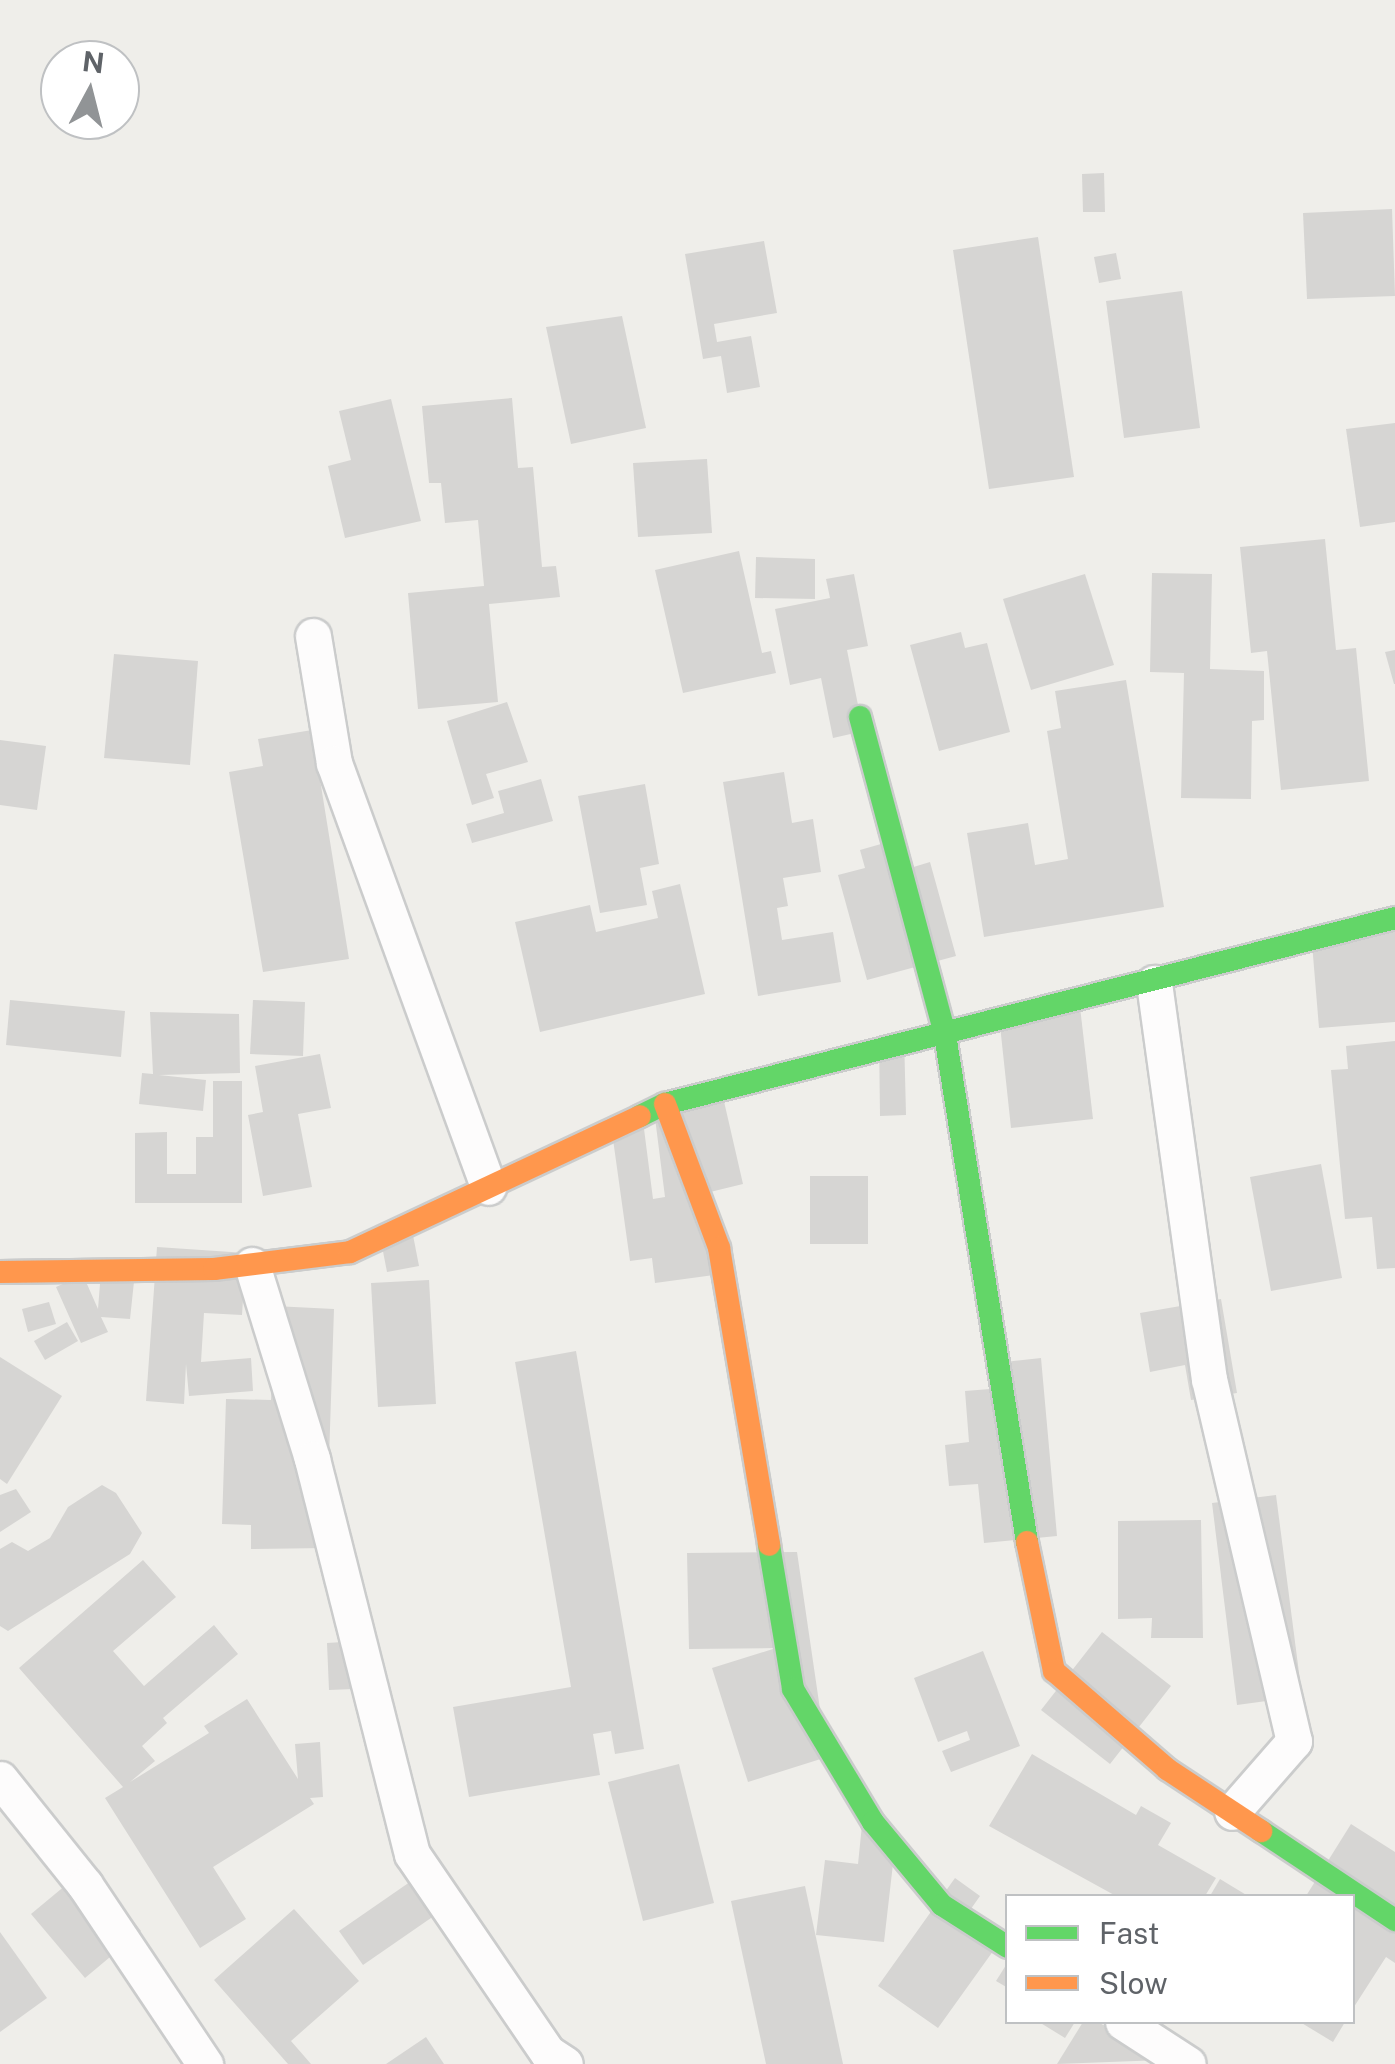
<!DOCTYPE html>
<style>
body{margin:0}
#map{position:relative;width:1395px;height:2064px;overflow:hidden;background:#efeeea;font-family:"Public Sans",sans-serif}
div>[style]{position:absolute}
.building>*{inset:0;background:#d6d5d3}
.roads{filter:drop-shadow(2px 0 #cbcccc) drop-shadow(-2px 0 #cbcccc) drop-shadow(0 2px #cbcccc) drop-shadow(0 -2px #cbcccc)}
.street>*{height:35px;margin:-17.5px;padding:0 17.5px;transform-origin:17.5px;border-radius:17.5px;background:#fdfcfc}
.fast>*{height:22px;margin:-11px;padding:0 11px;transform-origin:11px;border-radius:11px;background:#63d668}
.slow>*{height:22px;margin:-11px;padding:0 11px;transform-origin:11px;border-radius:11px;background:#ff974d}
span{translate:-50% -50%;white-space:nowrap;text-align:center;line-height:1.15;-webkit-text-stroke:10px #fff;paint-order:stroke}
.legend{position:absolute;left:1005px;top:1894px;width:350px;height:130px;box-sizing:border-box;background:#fff;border:2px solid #bfc1c3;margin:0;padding:12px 18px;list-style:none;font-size:30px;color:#5f6368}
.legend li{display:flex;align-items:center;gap:20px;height:50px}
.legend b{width:50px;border:2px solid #bfc1c3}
.north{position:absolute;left:40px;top:40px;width:100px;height:100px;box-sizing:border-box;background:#fff;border:2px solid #bfc1c3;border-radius:50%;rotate:7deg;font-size:28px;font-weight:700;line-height:40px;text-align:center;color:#5f6368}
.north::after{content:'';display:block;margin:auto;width:35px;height:45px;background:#919496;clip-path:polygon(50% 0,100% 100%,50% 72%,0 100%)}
</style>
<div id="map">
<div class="building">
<i style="clip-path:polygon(1104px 173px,1105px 212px,1083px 212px,1082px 174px)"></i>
<i style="clip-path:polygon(1392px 209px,1395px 296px,1307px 299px,1303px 213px)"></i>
<i style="clip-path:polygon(1038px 237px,1074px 477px,989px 489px,953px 250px)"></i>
<i style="clip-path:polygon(764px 241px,777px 313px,714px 324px,717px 342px,751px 336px,760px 387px,727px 393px,721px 356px,703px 359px,685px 254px)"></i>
<i style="clip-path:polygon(1116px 253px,1121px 279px,1099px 283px,1094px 257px)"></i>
<i style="clip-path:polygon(1182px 291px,1200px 428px,1124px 438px,1106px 301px)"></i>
<i style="clip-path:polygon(622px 316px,646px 428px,571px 444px,546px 327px)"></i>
<i style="clip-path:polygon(512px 398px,518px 468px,533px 467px,542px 567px,556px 566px,560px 597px,489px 604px,498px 702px,418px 709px,408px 593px,484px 586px,478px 520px,445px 523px,441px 483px,429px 483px,422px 406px)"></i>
<i style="clip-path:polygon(391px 399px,421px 521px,345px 538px,328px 466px,351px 460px,339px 411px)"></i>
<i style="clip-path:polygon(1395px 423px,1395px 522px,1360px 527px,1346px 429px)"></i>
<i style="clip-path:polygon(707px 459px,712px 533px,638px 537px,633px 463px)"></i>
<i style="clip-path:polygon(1325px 539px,1336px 650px,1356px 648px,1369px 781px,1281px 790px,1267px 651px,1251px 653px,1240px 547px)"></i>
<i style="clip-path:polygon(739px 551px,762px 653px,771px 651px,776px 673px,683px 693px,655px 570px)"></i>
<i style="clip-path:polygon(756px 557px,815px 559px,815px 599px,755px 598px)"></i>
<i style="clip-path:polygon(1152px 573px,1212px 574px,1210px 669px,1264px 671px,1264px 720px,1252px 721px,1251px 799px,1181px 798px,1184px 673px,1150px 672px)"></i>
<i style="clip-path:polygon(854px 574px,868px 646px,847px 650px,859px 710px,855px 733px,833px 738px,821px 678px,790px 685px,775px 609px,830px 598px,826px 579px)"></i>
<i style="clip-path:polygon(1085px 574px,1114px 665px,1031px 690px,1003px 599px)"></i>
<i style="clip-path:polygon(961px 632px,965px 648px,987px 643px,1010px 732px,939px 751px,910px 645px)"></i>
<i style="clip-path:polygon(1395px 650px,1395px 684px,1394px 684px,1385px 652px)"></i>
<i style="clip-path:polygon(114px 654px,198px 661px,190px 765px,104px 758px)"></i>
<i style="clip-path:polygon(1126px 680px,1164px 907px,984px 937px,967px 833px,1028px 823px,1035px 865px,1068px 859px,1047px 731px,1061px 728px,1055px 691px)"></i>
<i style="clip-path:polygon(507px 702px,528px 762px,486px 774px,494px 798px,472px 805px,447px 721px)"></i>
<i style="clip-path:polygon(312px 730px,349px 959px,263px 972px,229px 772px,263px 766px,258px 739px)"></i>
<i style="clip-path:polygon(0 740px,46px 746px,37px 810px,0 805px)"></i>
<i style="clip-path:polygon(784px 772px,792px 823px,813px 819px,821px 872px,783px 878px,788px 906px,777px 908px,782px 940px,833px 932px,841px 982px,758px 996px,723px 782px)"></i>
<i style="clip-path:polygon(541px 779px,553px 821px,472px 843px,466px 824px,504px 813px,498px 791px)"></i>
<i style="clip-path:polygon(645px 784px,659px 864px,640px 868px,647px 905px,600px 913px,578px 796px)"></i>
<i style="clip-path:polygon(888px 842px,897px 872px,930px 862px,956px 956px,867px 980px,838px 875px,865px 868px,860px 850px)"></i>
<i style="clip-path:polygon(680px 884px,705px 994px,540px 1032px,515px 922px,590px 905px,596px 932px,658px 918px,652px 891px)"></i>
<i style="clip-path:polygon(1395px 924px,1395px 1022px,1319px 1028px,1311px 931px)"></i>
<i style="clip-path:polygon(10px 1000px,125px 1011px,121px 1057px,6px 1045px)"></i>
<i style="clip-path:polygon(253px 1000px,305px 1002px,303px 1056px,250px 1054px)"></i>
<i style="clip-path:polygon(1080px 1007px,1093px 1119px,1011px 1128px,999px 1016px)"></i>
<i style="clip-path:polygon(150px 1012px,239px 1014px,240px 1073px,159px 1075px,206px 1080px,203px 1111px,139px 1104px,142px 1073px,153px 1074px)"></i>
<i style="clip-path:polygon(879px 1035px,904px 1035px,906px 1115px,880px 1116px)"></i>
<i style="clip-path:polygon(1395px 1041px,1395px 1268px,1377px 1269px,1372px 1217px,1345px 1219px,1331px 1070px,1348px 1069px,1346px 1046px)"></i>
<i style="clip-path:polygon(320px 1054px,331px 1108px,298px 1114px,312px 1187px,263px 1196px,248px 1115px,263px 1112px,255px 1066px)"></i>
<i style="clip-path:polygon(213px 1081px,242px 1081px,242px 1203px,135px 1203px,135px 1133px,167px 1132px,167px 1174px,196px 1174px,196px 1137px,213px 1137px)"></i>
<i style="clip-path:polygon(723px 1097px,743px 1184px,706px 1193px,714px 1275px,655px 1283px,652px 1258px,630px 1261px,611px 1125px,643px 1121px,653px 1199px,665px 1197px,654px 1110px)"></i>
<i style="clip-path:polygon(1321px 1164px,1342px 1278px,1271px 1291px,1250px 1177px)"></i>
<i style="clip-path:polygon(810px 1176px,868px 1176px,868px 1244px,810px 1244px)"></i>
<i style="clip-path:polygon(412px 1230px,419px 1266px,387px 1272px,380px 1236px)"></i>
<i style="clip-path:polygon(157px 1247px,246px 1253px,242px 1315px,204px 1313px,201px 1362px,251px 1358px,253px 1391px,189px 1396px,186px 1364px,184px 1404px,146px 1401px)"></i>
<i style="clip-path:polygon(102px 1259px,136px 1263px,130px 1319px,101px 1317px,108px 1332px,81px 1343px,56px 1287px,83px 1275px,98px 1309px)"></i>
<i style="clip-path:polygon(429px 1280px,436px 1404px,378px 1407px,371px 1283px)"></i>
<i style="clip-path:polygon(1221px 1299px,1237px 1393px,1191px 1400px,1185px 1365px,1150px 1372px,1140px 1313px)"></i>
<i style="clip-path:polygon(49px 1302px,56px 1324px,28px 1332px,22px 1309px)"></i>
<i style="clip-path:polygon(274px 1306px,334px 1309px,326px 1548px,251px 1549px,251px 1525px,222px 1524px,226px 1399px,271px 1400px)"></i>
<i style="clip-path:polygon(67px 1322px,78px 1341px,45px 1360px,34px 1341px)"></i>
<i style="clip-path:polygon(576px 1351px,644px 1749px,615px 1754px,611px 1731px,593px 1734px,600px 1775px,469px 1797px,453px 1707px,571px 1687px,515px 1362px)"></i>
<i style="clip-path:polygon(0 1357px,62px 1396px,7px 1484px,0 1479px)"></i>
<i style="clip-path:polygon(1041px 1358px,1057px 1536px,984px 1543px,978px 1484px,949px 1486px,945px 1445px,969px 1442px,965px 1391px,990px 1389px,988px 1364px)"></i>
<i style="clip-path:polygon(102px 1485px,116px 1493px,142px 1533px,130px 1554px,8px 1631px,0 1626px,0 1549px,12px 1542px,28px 1551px,50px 1538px,68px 1507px)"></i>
<i style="clip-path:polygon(16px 1489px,31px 1512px,0 1532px,0 1495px)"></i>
<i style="clip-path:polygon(1276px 1495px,1302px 1696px,1237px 1705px,1212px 1503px)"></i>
<i style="clip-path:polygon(1201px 1520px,1203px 1638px,1151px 1638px,1152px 1618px,1118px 1619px,1118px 1521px)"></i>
<i style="clip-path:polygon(797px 1552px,827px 1757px,748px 1782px,712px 1668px,776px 1648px,689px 1649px,687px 1553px)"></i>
<i style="clip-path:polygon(143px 1560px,176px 1597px,113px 1651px,144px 1686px,214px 1625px,238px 1654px,163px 1718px,167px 1723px,142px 1746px,155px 1761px,130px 1782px,209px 1733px,204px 1726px,247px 1699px,298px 1779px,295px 1744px,320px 1742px,323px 1797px,310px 1798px,314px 1804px,213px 1867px,246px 1919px,200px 1948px,105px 1798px,123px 1787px,19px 1668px)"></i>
<i style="clip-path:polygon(1102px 1632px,1171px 1686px,1110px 1764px,1041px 1710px)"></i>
<i style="clip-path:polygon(374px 1640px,377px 1688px,329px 1690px,327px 1643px)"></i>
<i style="clip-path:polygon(983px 1651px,1020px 1746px,951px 1772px,942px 1751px,970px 1740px,967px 1731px,938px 1742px,914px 1678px)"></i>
<i style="clip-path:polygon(1032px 1754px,1136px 1815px,1141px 1806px,1171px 1823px,1158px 1845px,1216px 1878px,1205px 1896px,1116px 1896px,989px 1826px)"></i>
<i style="clip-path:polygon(679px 1764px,714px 1903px,643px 1921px,608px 1782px)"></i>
<i style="clip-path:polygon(1351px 1824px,1395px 1852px,1395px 1963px,1386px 1957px,1352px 2010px,1352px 1896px,1306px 1896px)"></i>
<i style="clip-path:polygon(862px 1825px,897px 1829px,884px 1942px,816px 1935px,825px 1860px,858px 1864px)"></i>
<i style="clip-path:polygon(90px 1865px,141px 1931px,85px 1978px,31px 1914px)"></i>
<i style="clip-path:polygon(420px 1875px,444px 1909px,363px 1965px,339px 1931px)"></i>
<i style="clip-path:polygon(955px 1878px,980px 1896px,961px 1923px,996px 1947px,938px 2028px,878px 1986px)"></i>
<i style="clip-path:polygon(1220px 1879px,1248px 1896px,1210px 1896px)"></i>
<i style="clip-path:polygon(805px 1886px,843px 2064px,766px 2064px,731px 1901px)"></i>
<i style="clip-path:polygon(294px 1909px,359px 1981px,291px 2041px,311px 2064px,288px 2064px,214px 1980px)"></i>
<i style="clip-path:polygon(0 1932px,47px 1998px,0 2032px)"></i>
<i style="clip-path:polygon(1008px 1962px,1008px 1988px,996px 1981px)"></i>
<i style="clip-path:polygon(1039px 2022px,1075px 2022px,1065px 2038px)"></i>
<i style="clip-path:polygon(1083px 2022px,1098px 2022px,1162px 2060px,1057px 2064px)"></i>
<i style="clip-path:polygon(1300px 2022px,1345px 2022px,1333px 2042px)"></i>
<i style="clip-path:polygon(426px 2037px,444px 2064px,386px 2064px)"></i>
</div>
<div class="roads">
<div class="street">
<i style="left:313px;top:636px;width:129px;rotate:80.6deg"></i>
<i style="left:334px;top:763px;width:451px;rotate:70deg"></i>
<i style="left:1154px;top:983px;width:400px;rotate:82.1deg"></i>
<i style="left:1209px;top:1379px;width:372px;rotate:76.8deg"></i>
<i style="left:1294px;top:1741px;width:94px;rotate:131.1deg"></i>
<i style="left:252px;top:1265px;width:203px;rotate:72.8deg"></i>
<i style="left:312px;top:1459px;width:407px;rotate:75.8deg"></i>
<i style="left:412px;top:1854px;width:241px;rotate:55.7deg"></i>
<i style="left:548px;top:2053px;width:20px;rotate:33deg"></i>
<i style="left:0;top:1779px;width:136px;rotate:51.3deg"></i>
<i style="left:85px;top:1885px;width:216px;rotate:56.2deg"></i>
<i style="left:1123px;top:2022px;width:77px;rotate:32.9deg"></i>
</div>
<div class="fast">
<i style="left:860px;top:717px;width:329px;rotate:75deg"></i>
<i style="left:945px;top:1035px;width:514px;rotate:80.81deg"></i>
<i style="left:640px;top:1116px;width:28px;rotate:-26deg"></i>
<i style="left:665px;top:1104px;width:753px;rotate:-14.29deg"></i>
<i style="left:769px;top:1545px;width:146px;rotate:80.5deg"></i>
<i style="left:793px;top:1689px;width:155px;rotate:59deg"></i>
<i style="left:873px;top:1822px;width:108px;rotate:50.3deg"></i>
<i style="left:942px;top:1905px;width:78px;rotate:32.5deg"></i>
<i style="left:1261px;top:1831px;width:161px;rotate:33.6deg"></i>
</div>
<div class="slow">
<i style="left:665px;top:1104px;width:154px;rotate:69.4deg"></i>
<i style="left:719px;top:1248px;width:301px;rotate:80.4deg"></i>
<i style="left:0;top:1272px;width:214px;rotate:-0.8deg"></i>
<i style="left:214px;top:1269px;width:137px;rotate:-7.1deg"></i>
<i style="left:350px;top:1252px;width:320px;rotate:-25.1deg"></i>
<i style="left:1027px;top:1542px;width:132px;rotate:78.2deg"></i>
<i style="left:1054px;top:1671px;width:150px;rotate:40.9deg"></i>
<i style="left:1167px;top:1769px;width:113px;rotate:33.4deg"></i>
</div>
</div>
<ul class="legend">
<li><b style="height:12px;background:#63d668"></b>Fast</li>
<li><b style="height:12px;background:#ff974d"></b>Slow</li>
</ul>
<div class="north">N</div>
</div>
